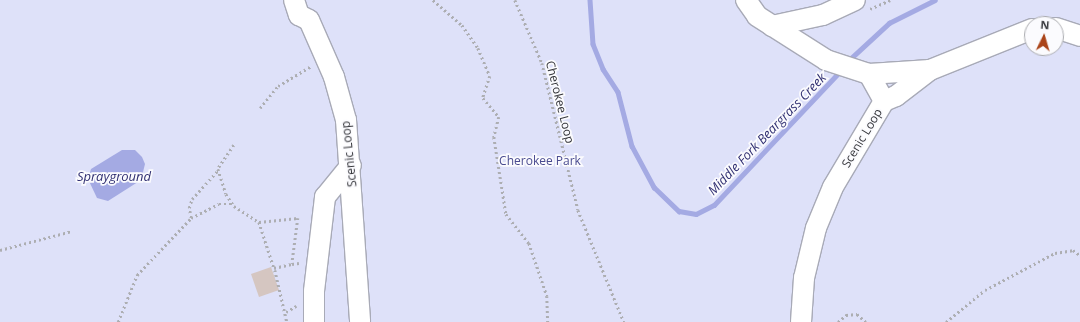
<!DOCTYPE html>
<style>
body{margin:0}
#map{position:relative;width:1080px;height:322px;overflow:hidden;background:#fbfbfe;font-family:"Open Sans",sans-serif}
div>[style]{position:absolute}
.green>*{inset:0;background:#dee1f9}
.water>*{inset:0;background:#a4aae3}
.stream>*{height:4.5px;margin:-2.25px;padding:0 2.25px;transform-origin:2.25px;border-radius:2.25px;background:#a4aae3}
.building>*{inset:0;background:#d5c6c1}
.path>*{height:2.5px;margin-top:-1.25px;transform-origin:0;background:repeating-linear-gradient(90deg,#adaeb2 0 2px,transparent 0 5px)}
.roads{filter:drop-shadow(1px 0 #a8aab7) drop-shadow(-1px 0 #a8aab7) drop-shadow(0 1px #a8aab7) drop-shadow(0 -1px #a8aab7)}
.minor>*{height:20px;margin:-10px;padding:0 10px;transform-origin:10px;border-radius:10px;background:#fff}
span{translate:-50% -50%;white-space:nowrap;text-align:center;line-height:1.15;-webkit-text-stroke:3.5px #fbfbfe;paint-order:stroke}
.street-label{font-size:12px;color:#34353a}
.park-label{font-size:12px;color:#494b90}
.water-label{font-size:13px;color:#313072;font-style:italic}
.north{position:absolute;left:1024px;top:16px;width:40px;height:40px;box-sizing:border-box;background:#fbfbfe;border:1px solid #abacb0;border-radius:50%;rotate:5deg;font-size:11px;font-weight:700;line-height:16px;text-align:center;color:#34353a}
.north::after{content:'';display:block;margin:auto;width:14px;height:18px;background:#aa4419;clip-path:polygon(50% 0,100% 100%,50% 72%,0 100%)}
</style>
<div id="map">
<div class="green">
<i style="clip-path:polygon(evenodd,0 0,1080px 0,1080px 322px,0 322px,0 0,1032px 24px,1056px 24px,1056px 48px,1032px 48px,1032px 24px)"></i>
</div>
<div class="water">
<i style="clip-path:polygon(122px 150px,135px 150px,142px 157px,145px 164px,141px 180px,108px 201px,97px 198px,88px 179px,91px 169px)"></i>
</div>
<div class="stream">
<i style="left:590px;top:0;width:44px;rotate:86.1deg"></i>
<i style="left:593px;top:44px;width:27px;rotate:68deg"></i>
<i style="left:603px;top:69px;width:27px;rotate:57deg"></i>
<i style="left:618px;top:92px;width:56px;rotate:75.5deg"></i>
<i style="left:632px;top:146px;width:47px;rotate:61.8deg"></i>
<i style="left:654px;top:187px;width:35px;rotate:44deg"></i>
<i style="left:679px;top:211px;width:17px;rotate:10deg"></i>
<i style="left:696px;top:214px;width:20px;rotate:-27deg"></i>
<i style="left:714px;top:205px;width:185px;rotate:-46.7deg"></i>
<i style="left:848px;top:61px;width:56px;rotate:-42.8deg"></i>
<i style="left:889px;top:23px;width:51px;rotate:-26.6deg"></i>
</div>
<div class="building">
<i style="clip-path:polygon(271px 267px,279px 290px,259px 297px,251px 274px)"></i>
</div>
<div class="path">
<i style="left:433px;top:0;width:38px;rotate:41deg"></i>
<i style="left:462px;top:25px;width:28px;rotate:55deg"></i>
<i style="left:478px;top:48px;width:30px;rotate:67deg"></i>
<i style="left:490px;top:76px;width:23px;rotate:108deg"></i>
<i style="left:483px;top:98px;width:25px;rotate:50deg"></i>
<i style="left:499px;top:117px;width:21px;rotate:104deg"></i>
<i style="left:494px;top:137px;width:78px;rotate:81.1deg"></i>
<i style="left:506px;top:214px;width:37px;rotate:52deg"></i>
<i style="left:529px;top:243px;width:56px;rotate:71.2deg"></i>
<i style="left:547px;top:296px;width:26px;rotate:88deg"></i>
<i style="left:515px;top:0;width:69px;rotate:66.8deg"></i>
<i style="left:542px;top:63px;width:151px;rotate:76.2deg"></i>
<i style="left:578px;top:210px;width:121px;rotate:67.7deg"></i>
<i style="left:870px;top:9px;width:22px;rotate:-24deg"></i>
<i style="left:260px;top:108px;width:28px;rotate:-51deg"></i>
<i style="left:278px;top:86px;width:39px;rotate:-31deg"></i>
<i style="left:234px;top:145px;width:29px;rotate:124deg"></i>
<i style="left:218px;top:169px;width:26px;rotate:72deg"></i>
<i style="left:226px;top:194px;width:14px;rotate:56deg"></i>
<i style="left:234px;top:206px;width:30px;rotate:33deg"></i>
<i style="left:259px;top:222px;width:39px;rotate:-6deg"></i>
<i style="left:298px;top:218px;width:46px;rotate:97.4deg"></i>
<i style="left:292px;top:264px;width:7px;rotate:-8deg"></i>
<i style="left:191px;top:218px;width:31px;rotate:-27deg"></i>
<i style="left:219px;top:204px;width:13px"></i>
<i style="left:259px;top:222px;width:48px;rotate:71.9deg"></i>
<i style="left:274px;top:268px;width:18px;rotate:-13deg"></i>
<i style="left:0;top:250px;width:74px;rotate:-14.8deg"></i>
<i style="left:275px;top:270px;width:53px;rotate:77deg"></i>
<i style="left:286px;top:312px;width:12px;rotate:-31deg"></i>
<i style="left:118px;top:322px;width:51px;rotate:-68deg"></i>
<i style="left:137px;top:275px;width:79px;rotate:-46.5deg"></i>
<i style="left:191px;top:218px;width:10px;rotate:-101deg"></i>
<i style="left:189px;top:208px;width:9px;rotate:-72deg"></i>
<i style="left:192px;top:199px;width:39px;rotate:-48deg"></i>
<i style="left:838px;top:322px;width:11px;rotate:-41deg"></i>
<i style="left:846px;top:315px;width:11px;rotate:-5deg"></i>
<i style="left:857px;top:314px;width:12px;rotate:42deg"></i>
<i style="left:946px;top:322px;width:50px;rotate:-39.4deg"></i>
<i style="left:985px;top:290px;width:79px;rotate:-27.9deg"></i>
<i style="left:1055px;top:253px;width:18px;rotate:-9deg"></i>
<i style="left:1073px;top:250px;width:9px;rotate:36deg"></i>
</div>
<div class="roads">
<div class="minor">
<i style="left:294px;top:0;width:16px;rotate:72deg"></i>
<i style="left:299px;top:15px;width:11px;rotate:27deg"></i>
<i style="left:309px;top:20px;width:62px;rotate:66.3deg"></i>
<i style="left:334px;top:77px;width:45px;rotate:74.4deg"></i>
<i style="left:346px;top:120px;width:202px;rotate:86deg"></i>
<i style="left:746px;top:0;width:19px;rotate:55deg"></i>
<i style="left:757px;top:16px;width:82px;rotate:32.5deg"></i>
<i style="left:826px;top:60px;width:45px;rotate:18deg"></i>
<i style="left:869px;top:74px;width:61px;rotate:-3.8deg"></i>
<i style="left:772px;top:26px;width:52px;rotate:-12.2deg"></i>
<i style="left:823px;top:15px;width:35px;rotate:-25deg"></i>
<i style="left:1056px;top:28px;width:25px;rotate:18deg"></i>
<i style="left:884px;top:101px;width:13px;rotate:-23deg"></i>
<i style="left:896px;top:96px;width:43px;rotate:-37.4deg"></i>
<i style="left:930px;top:70px;width:110px;rotate:-21.9deg"></i>
<i style="left:314px;top:322px;width:31px;rotate:-90deg"></i>
<i style="left:314px;top:291px;width:95px;rotate:-83.3deg"></i>
<i style="left:325px;top:197px;width:41px;rotate:-50.9deg"></i>
<i style="left:801px;top:322px;width:44px;rotate:-86.1deg"></i>
<i style="left:804px;top:278px;width:51px;rotate:-76.5deg"></i>
<i style="left:816px;top:228px;width:44px;rotate:-67.5deg"></i>
<i style="left:833px;top:187px;width:100px;rotate:-59.3deg"></i>
<i style="left:884px;top:101px;width:31px;rotate:-119deg"></i>
</div>
</div>
<div class="street-label">
<span style="left:560px;top:102px;rotate:76deg">Cherokee Loop</span>
<span style="left:862px;top:138px;rotate:-59deg">Scenic Loop</span>
<span style="left:349px;top:154px;rotate:-96deg">Scenic Loop</span>
</div>
<div class="park-label">
<span style="left:540px;top:161px">Cherokee Park</span>
</div>
<div class="water-label">
<span style="left:767px;top:134px;rotate:-46deg">Middle Fork Beargrass Creek</span>
<span style="left:114px;top:176px">Sprayground</span>
</div>
<div class="north">N</div>
</div>
